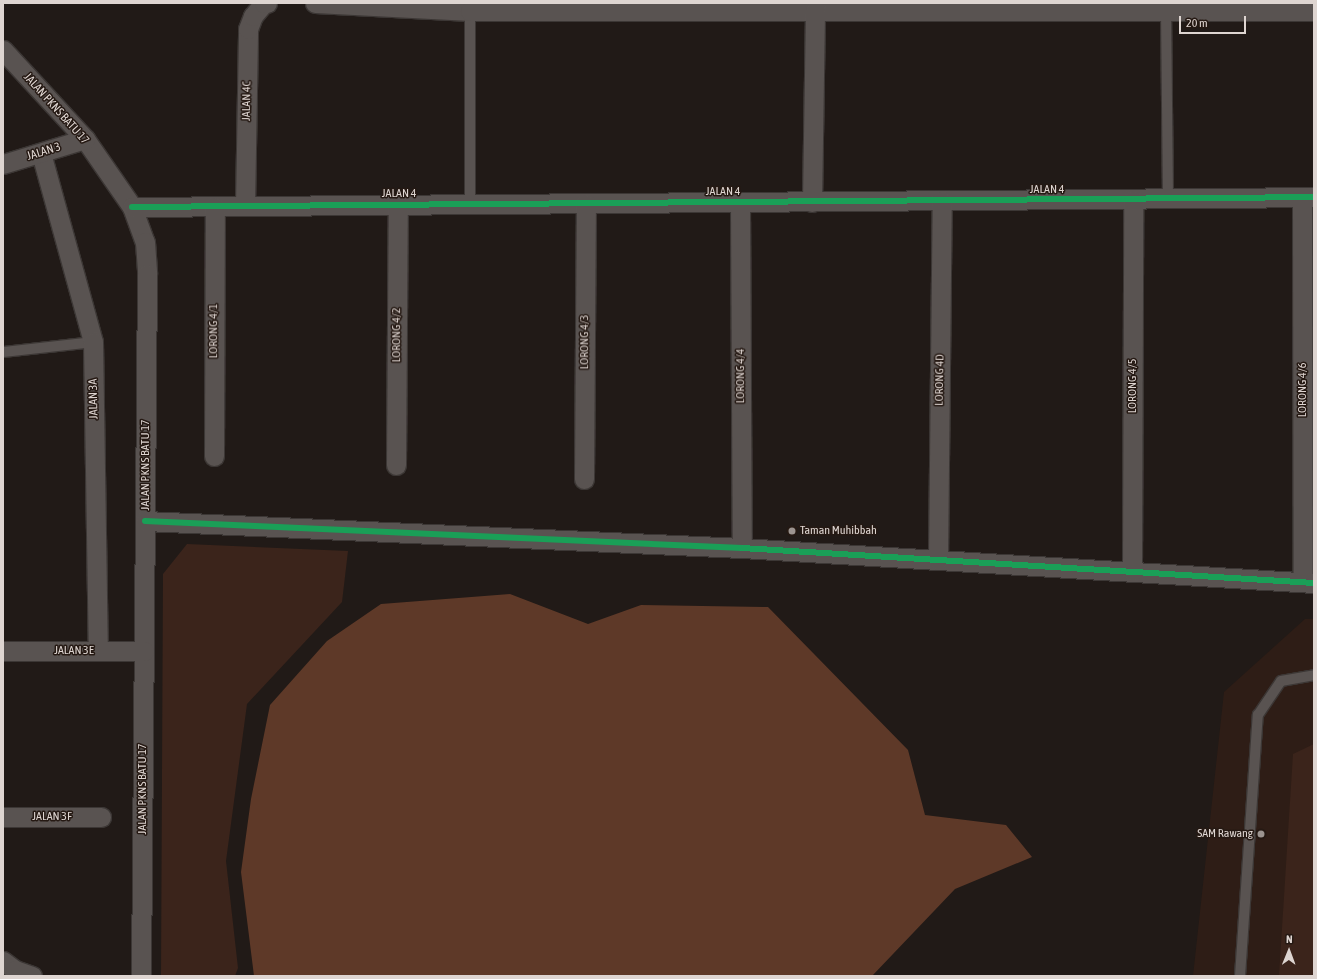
<!DOCTYPE html>
<style>
body{margin:0}
#map{position:relative;width:1317px;height:979px;overflow:hidden;background:#211a17;font-family:"Asap Condensed",sans-serif}
div>[style]{position:absolute}
.built>*{inset:0;background:#2e1d16}
.green>*{inset:0;background:#3b241b}
.water>*{inset:0;background:#5e3928}
.roads{filter:drop-shadow(1px 0 #3c3735) drop-shadow(-1px 0 #3c3735) drop-shadow(0 1px #3c3735) drop-shadow(0 -1px #3c3735)}
.lane>*{height:10px;margin:-5px;padding:0 5px;transform-origin:5px;border-radius:5px;background:#595351}
.street>*{height:19px;margin:-9.5px;padding:0 9.5px;transform-origin:9.5px;border-radius:9.5px;background:#595351}
.cycleway>*{height:6px;margin:-3px;padding:0 3px;transform-origin:3px;border-radius:3px;background:#1a9f57}
.dots>*{width:11px;height:11px;translate:-50% -50%;box-sizing:border-box;border:2px solid #251913;border-radius:50%}
span{translate:-50% -50%;white-space:nowrap;text-align:center;line-height:1.15;-webkit-text-stroke:3px #251913;paint-order:stroke}
.street-label{font-size:12px;color:#ded5d1}
.poi-label{font-size:12px;color:#ded5d1}
.left{translate:0 -50%;text-align:left}
.right{translate:-100% -50%;text-align:right}
.frame{position:absolute;inset:0;border:4px solid #ded5d1;pointer-events:none}
.north{position:absolute;left:1269px;top:931px;width:40px;height:40px;-webkit-text-stroke:3px #251913;paint-order:stroke;rotate:1deg;font-size:11px;font-weight:700;line-height:16px;text-align:center;color:#ded5d1}
.north::after{content:'';display:block;margin:auto;width:14px;height:18px;background:#ded5d1;clip-path:polygon(50% 0,100% 100%,50% 72%,0 100%)}
.scale{position:absolute;left:1179px;top:16px;width:67px;height:18px;box-sizing:border-box;border:2px solid #ded5d1;border-top:0;padding-left:5px;font-size:12px;line-height:14px;white-space:nowrap;color:#ded5d1;-webkit-text-stroke:3px #251913;paint-order:stroke}
</style>
<div id="map">
<div class="built">
<i style="clip-path:polygon(1305px 619px,1314px 619px,1314px 976px,1193px 976px,1224px 692px)"></i>
</div>
<div class="green">
<i style="clip-path:polygon(187px 544px,348px 551px,342px 602px,247px 704px,226px 861px,238px 968px,235px 976px,161px 976px,163px 574px)"></i>
<i style="clip-path:polygon(1314px 744px,1314px 976px,1279px 976px,1293px 754px)"></i>
</div>
<div class="water">
<i style="clip-path:polygon(510px 594px,588px 624px,641px 605px,768px 607px,908px 750px,925px 815px,1006px 825px,1032px 857px,955px 889px,872px 976px,254px 976px,241px 872px,251px 799px,270px 705px,327px 641px,381px 604px)"></i>
</div>
<div class="roads">
<div class="lane">
<i style="left:1166px;top:8px;width:192px;rotate:89.4deg"></i>
<i style="left:470px;top:205px;width:194px;rotate:-90deg"></i>
<i style="left:3px;top:352px;width:91px;rotate:-6.3deg"></i>
<i style="left:1240px;top:976px;width:262px;rotate:-86.1deg"></i>
<i style="left:1258px;top:715px;width:41px;rotate:-55.9deg"></i>
<i style="left:1281px;top:681px;width:34px;rotate:-10deg"></i>
</div>
<div class="street">
<i style="left:315px;top:3px;width:155px;rotate:3deg"></i>
<i style="left:470px;top:11px;width:844px"></i>
<i style="left:3px;top:50px;width:121px;rotate:47.3deg"></i>
<i style="left:85px;top:139px;width:83px;rotate:55.3deg"></i>
<i style="left:132px;top:207px;width:37px;rotate:70deg"></i>
<i style="left:145px;top:242px;width:32px;rotate:86deg"></i>
<i style="left:147px;top:274px;width:702px;rotate:90.49deg"></i>
<i style="left:41px;top:153px;width:196px;rotate:74.6deg"></i>
<i style="left:93px;top:342px;width:309px;rotate:89.1deg"></i>
<i style="left:3px;top:164px;width:86px;rotate:-17deg"></i>
<i style="left:1302px;top:199px;width:383px;rotate:89.9deg"></i>
<i style="left:812px;top:202px;width:192px;rotate:-89.1deg"></i>
<i style="left:740px;top:203px;width:345px;rotate:89.7deg"></i>
<i style="left:245px;top:206px;width:177px;rotate:-89deg"></i>
<i style="left:248px;top:29px;width:14px;rotate:-69deg"></i>
<i style="left:253px;top:16px;width:17px;rotate:-50deg"></i>
<i style="left:264px;top:3px;width:3px"></i>
<i style="left:132px;top:207px;width:1182px;rotate:-0.48deg"></i>
<i style="left:214px;top:456px;width:249px;rotate:-89.8deg"></i>
<i style="left:396px;top:465px;width:260px;rotate:-89.6deg"></i>
<i style="left:584px;top:479px;width:275px;rotate:-89.6deg"></i>
<i style="left:145px;top:521px;width:598px;rotate:2.59deg"></i>
<i style="left:742px;top:548px;width:573px;rotate:3.5deg"></i>
<i style="left:938px;top:560px;width:359px;rotate:-89.4deg"></i>
<i style="left:1132px;top:571px;width:371px;rotate:-89.8deg"></i>
<i style="left:3px;top:651px;width:141px"></i>
<i style="left:3px;top:817px;width:98px"></i>
<i style="left:3px;top:961px;width:15px;rotate:37deg"></i>
<i style="left:15px;top:970px;width:18px;rotate:19deg"></i>
</div>
</div>
<div class="cycleway">
<i style="left:132px;top:207px;width:1182px;rotate:-0.48deg"></i>
<i style="left:145px;top:521px;width:598px;rotate:2.59deg"></i>
<i style="left:742px;top:548px;width:573px;rotate:3.5deg"></i>
</div>
<div class="dots">
<i style="left:792px;top:531px;background:#9c9490"></i>
<i style="left:1261px;top:834px;background:#9c9490"></i>
</div>
<div class="street-label">
<span style="left:247px;top:101px;rotate:-89deg">JALAN 4C</span>
<span style="left:56px;top:109px;rotate:48deg">JALAN PKNS BATU 17</span>
<span style="left:44px;top:152px;rotate:-17deg">JALAN 3</span>
<span style="left:1047px;top:190px">JALAN 4</span>
<span style="left:723px;top:192px">JALAN 4</span>
<span style="left:399px;top:194px">JALAN 4</span>
<span style="left:214px;top:331px;rotate:-90deg">LORONG 4/1</span>
<span style="left:397px;top:335px;rotate:-90deg">LORONG 4/2</span>
<span style="left:585px;top:342px;rotate:-90deg">LORONG 4/3</span>
<span style="left:741px;top:376px;rotate:-90deg">LORONG 4/4</span>
<span style="left:940px;top:380px;rotate:-89deg">LORONG 4D</span>
<span style="left:1133px;top:386px;rotate:-90deg">LORONG 4/5</span>
<span style="left:1303px;top:390px;rotate:-90deg">LORONG 4/6</span>
<span style="left:94px;top:399px;rotate:-91deg">JALAN 3A</span>
<span style="left:146px;top:465px;rotate:-90deg">JALAN PKNS BATU 17</span>
<span style="left:74px;top:651px">JALAN 3E</span>
<span style="left:143px;top:789px;rotate:-90deg">JALAN PKNS BATU 17</span>
<span style="left:52px;top:817px">JALAN 3F</span>
</div>
<div class="poi-label">
<span class="left" style="left:800px;top:531px">Taman Muhibbah</span>
<span class="right" style="left:1253px;top:834px">SAM Rawang</span>
</div>
<div class="frame"></div>
<div class="north">N</div>
<div class="scale">20 m</div>
</div>
